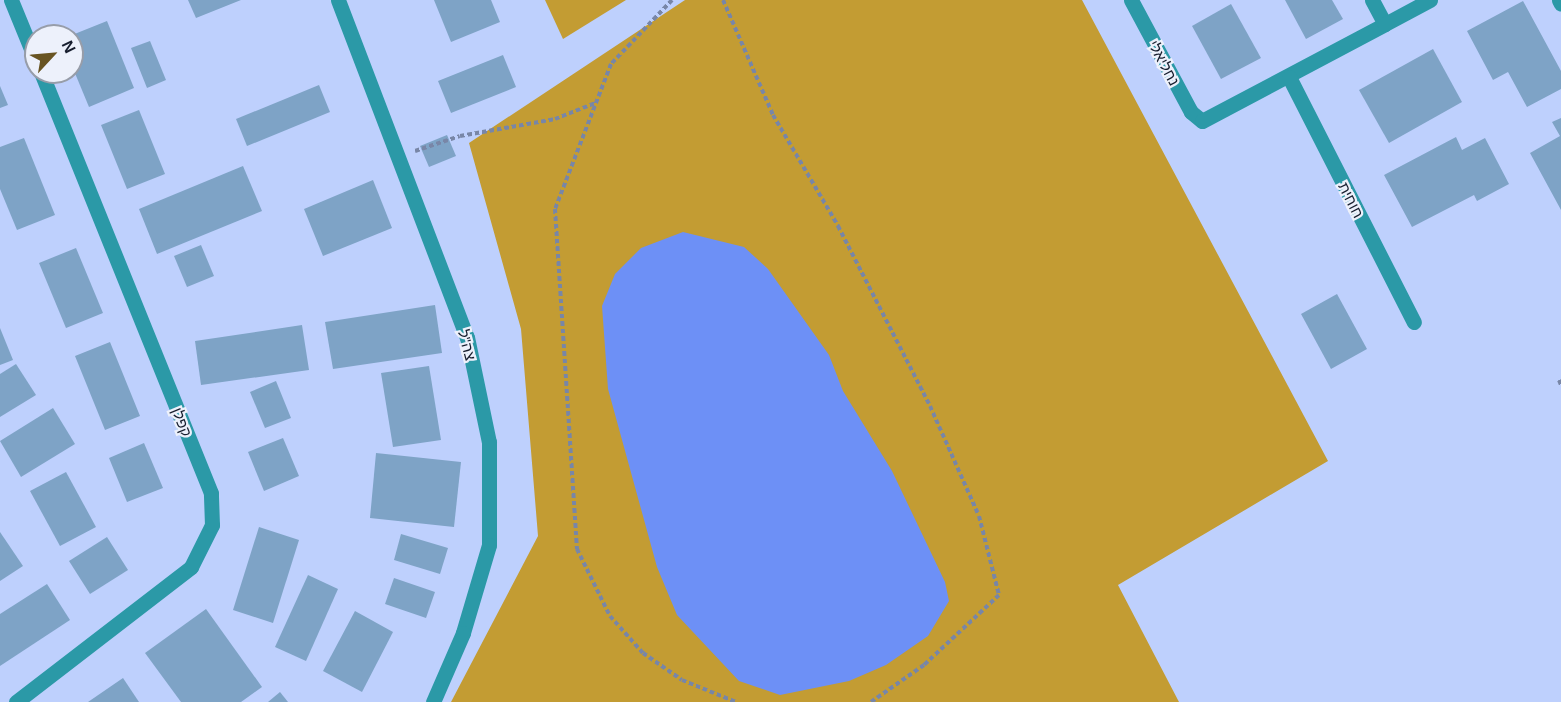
<!DOCTYPE html>
<meta charset="utf-8">
<style>
body{margin:0}
#map{position:relative;width:1561px;height:702px;overflow:hidden;background:#bed0fd;font-family:Arial,"Noto Sans Hebrew",sans-serif}
div>[style]{position:absolute}
.green>*{inset:0;background:#c39c33}
.water>*{inset:0;background:#6d90f6}
.building>*{inset:0;background:#7ea3c6}
.path>*{height:4px;margin-top:-2px;transform-origin:0;background:repeating-linear-gradient(90deg,#7886a7 0 4.5px,transparent 0 7.5px)}
.minor>*{height:15px;margin:-7.5px;padding:0 7.5px;transform-origin:7.5px;border-radius:7.5px;background:#2b99a7}
span{translate:-50% -50%;white-space:nowrap;text-align:center;line-height:1.15;-webkit-text-stroke:4.5px #edf1fb;paint-order:stroke}
.street-label{font-size:15px;color:#171e2e}
.north{position:absolute;left:24px;top:24px;width:60px;height:60px;box-sizing:border-box;background:#edf1fb;border:2px solid #979da9;border-radius:50%;rotate:64deg;font-size:16px;font-weight:700;line-height:24px;text-align:center;color:#171e2e}
.north::after{content:'';display:block;margin:auto;width:21px;height:27px;background:#685422;clip-path:polygon(50% 0,100% 100%,50% 72%,0 100%)}
</style>
<div id="map">
<div class="green">
<i style="clip-path:polygon(545px 0,626px 0,563px 39px)"></i>
<i style="clip-path:polygon(685px 0,1082px 0,1328px 461px,1118px 585px,1179px 702px,451px 702px,538px 536px,521px 329px,469px 143px)"></i>
</div>
<div class="water">
<i style="clip-path:polygon(683px 232px,744px 247px,768px 269px,829px 355px,843px 391px,892px 471px,945px 582px,949px 601px,928px 636px,886px 665px,849px 681px,780px 695px,739px 681px,677px 615px,657px 567px,608px 389px,602px 306px,615px 274px,641px 248px)"></i>
</div>
<div class="building">
<i style="clip-path:polygon(188px 0,241px 0,196px 18px)"></i>
<i style="clip-path:polygon(434px 0,491px 0,500px 22px,451px 42px)"></i>
<i style="clip-path:polygon(1285px 0,1332px 0,1343px 19px,1306px 39px)"></i>
<i style="clip-path:polygon(1523px 1px,1561px 71px,1561px 89px,1527px 107px,1508px 72px,1493px 80px,1467px 31px)"></i>
<i style="clip-path:polygon(1231px 4px,1261px 58px,1221px 79px,1192px 26px)"></i>
<i style="clip-path:polygon(107px 21px,134px 88px,89px 107px,72px 66px,72px 35px)"></i>
<i style="clip-path:polygon(150px 41px,166px 80px,147px 88px,131px 48px)"></i>
<i style="clip-path:polygon(1433px 49px,1462px 102px,1389px 143px,1359px 90px)"></i>
<i style="clip-path:polygon(503px 55px,516px 87px,451px 113px,438px 81px)"></i>
<i style="clip-path:polygon(319px 85px,330px 112px,247px 146px,236px 119px)"></i>
<i style="clip-path:polygon(0 86px,8px 105px,0 108px)"></i>
<i style="clip-path:polygon(139px 110px,165px 174px,127px 189px,101px 125px)"></i>
<i style="clip-path:polygon(1561px 118px,1561px 210px,1530px 153px,1560px 136px,1552px 122px)"></i>
<i style="clip-path:polygon(447px 135px,456px 156px,429px 167px,420px 146px)"></i>
<i style="clip-path:polygon(1456px 137px,1462px 150px,1485px 138px,1509px 184px,1477px 201px,1474px 195px,1412px 227px,1384px 175px)"></i>
<i style="clip-path:polygon(24px 138px,55px 215px,17px 230px,0 189px,0 147px)"></i>
<i style="clip-path:polygon(243px 166px,262px 211px,157px 254px,139px 209px)"></i>
<i style="clip-path:polygon(373px 180px,392px 228px,323px 256px,304px 209px)"></i>
<i style="clip-path:polygon(201px 245px,214px 276px,187px 287px,174px 256px)"></i>
<i style="clip-path:polygon(76px 248px,103px 313px,66px 328px,39px 263px)"></i>
<i style="clip-path:polygon(1337px 294px,1367px 349px,1331px 369px,1301px 314px)"></i>
<i style="clip-path:polygon(435px 305px,442px 353px,333px 369px,325px 322px)"></i>
<i style="clip-path:polygon(302px 325px,309px 370px,201px 385px,195px 341px)"></i>
<i style="clip-path:polygon(0 328px,13px 360px,0 365px)"></i>
<i style="clip-path:polygon(110px 342px,140px 416px,105px 430px,75px 356px)"></i>
<i style="clip-path:polygon(16px 364px,36px 395px,0 417px,0 374px)"></i>
<i style="clip-path:polygon(429px 366px,441px 440px,393px 447px,381px 373px)"></i>
<i style="clip-path:polygon(276px 381px,291px 418px,265px 428px,250px 392px)"></i>
<i style="clip-path:polygon(53px 408px,75px 444px,21px 477px,0 441px)"></i>
<i style="clip-path:polygon(283px 438px,299px 476px,264px 491px,248px 452px)"></i>
<i style="clip-path:polygon(144px 443px,163px 488px,127px 502px,109px 458px)"></i>
<i style="clip-path:polygon(376px 453px,461px 462px,454px 527px,370px 518px)"></i>
<i style="clip-path:polygon(66px 472px,96px 527px,60px 546px,30px 491px)"></i>
<i style="clip-path:polygon(259px 527px,299px 540px,273px 623px,233px 610px)"></i>
<i style="clip-path:polygon(0 532px,23px 566px,0 581px)"></i>
<i style="clip-path:polygon(401px 534px,448px 548px,440px 574px,394px 560px)"></i>
<i style="clip-path:polygon(107px 537px,128px 570px,90px 594px,69px 561px)"></i>
<i style="clip-path:polygon(308px 575px,338px 589px,306px 661px,275px 647px)"></i>
<i style="clip-path:polygon(394px 578px,435px 592px,426px 618px,385px 604px)"></i>
<i style="clip-path:polygon(47px 584px,70px 620px,0 666px,0 614px)"></i>
<i style="clip-path:polygon(206px 609px,262px 687px,241px 702px,181px 702px,145px 653px)"></i>
<i style="clip-path:polygon(355px 611px,393px 632px,362px 692px,323px 671px)"></i>
<i style="clip-path:polygon(123px 678px,139px 702px,88px 702px)"></i>
<i style="clip-path:polygon(280px 692px,288px 702px,268px 702px)"></i>
</div>
<div class="path">
<i style="left:672px;top:0;width:88px;rotate:133.6deg"></i>
<i style="left:611px;top:64px;width:155px;rotate:111.1deg"></i>
<i style="left:555px;top:209px;width:341px;rotate:86.3deg"></i>
<i style="left:577px;top:549px;width:75px;rotate:63.8deg"></i>
<i style="left:610px;top:616px;width:50px;rotate:48.3deg"></i>
<i style="left:643px;top:653px;width:47px;rotate:34.7deg"></i>
<i style="left:682px;top:680px;width:58px;rotate:22.2deg"></i>
<i style="left:723px;top:0;width:125px;rotate:66.5deg"></i>
<i style="left:773px;top:115px;width:129px;rotate:59.6deg"></i>
<i style="left:838px;top:226px;width:202px;rotate:62.9deg"></i>
<i style="left:930px;top:406px;width:120px;rotate:66deg"></i>
<i style="left:979px;top:516px;width:81px;rotate:75.8deg"></i>
<i style="left:999px;top:595px;width:103px;rotate:137deg"></i>
<i style="left:924px;top:665px;width:65px;rotate:145.1deg"></i>
<i style="left:415px;top:151px;width:47px;rotate:-18.4deg"></i>
<i style="left:460px;top:136px;width:97px;rotate:-10.1deg"></i>
<i style="left:555px;top:119px;width:43px;rotate:-21.8deg"></i>
<i style="left:1559px;top:380px;width:5px;rotate:68deg"></i>
</div>
<div class="minor">
<i style="left:11px;top:0;width:66px;rotate:67.7deg"></i>
<i style="left:338px;top:0;width:361px;rotate:69.1deg"></i>
<i style="left:467px;top:337px;width:107px;rotate:78.2deg"></i>
<i style="left:489px;top:442px;width:103px;rotate:90deg"></i>
<i style="left:489px;top:545px;width:92px;rotate:106.5deg"></i>
<i style="left:463px;top:633px;width:75px;rotate:113.5deg"></i>
<i style="left:1131px;top:0;width:127px;rotate:61.8deg"></i>
<i style="left:1191px;top:112px;width:14px;rotate:39deg"></i>
<i style="left:1202px;top:121px;width:207px;rotate:-27.9deg"></i>
<i style="left:1372px;top:0;width:27px;rotate:62deg"></i>
<i style="left:1385px;top:24px;width:51px;rotate:-28.1deg"></i>
<i style="left:1559px;top:0;width:4px;rotate:63deg"></i>
<i style="left:1289px;top:77px;width:275px;rotate:63deg"></i>
<i style="left:16px;top:702px;width:221px;rotate:-37.6deg"></i>
<i style="left:191px;top:567px;width:47px;rotate:-63.4deg"></i>
<i style="left:212px;top:525px;width:32px;rotate:-92deg"></i>
<i style="left:211px;top:493px;width:454px;rotate:-112deg"></i>
</div>
<div class="street-label">
<span style="left:1164px;top:63px;rotate:62deg">נחליאלי</span>
<span style="left:1351px;top:200px;rotate:63deg">חוחית</span>
<span style="left:467px;top:345px;rotate:75deg">צה"ל</span>
<span style="left:182px;top:422px;rotate:68deg">קפלן</span>
</div>
<div class="north">N</div>
</div>
